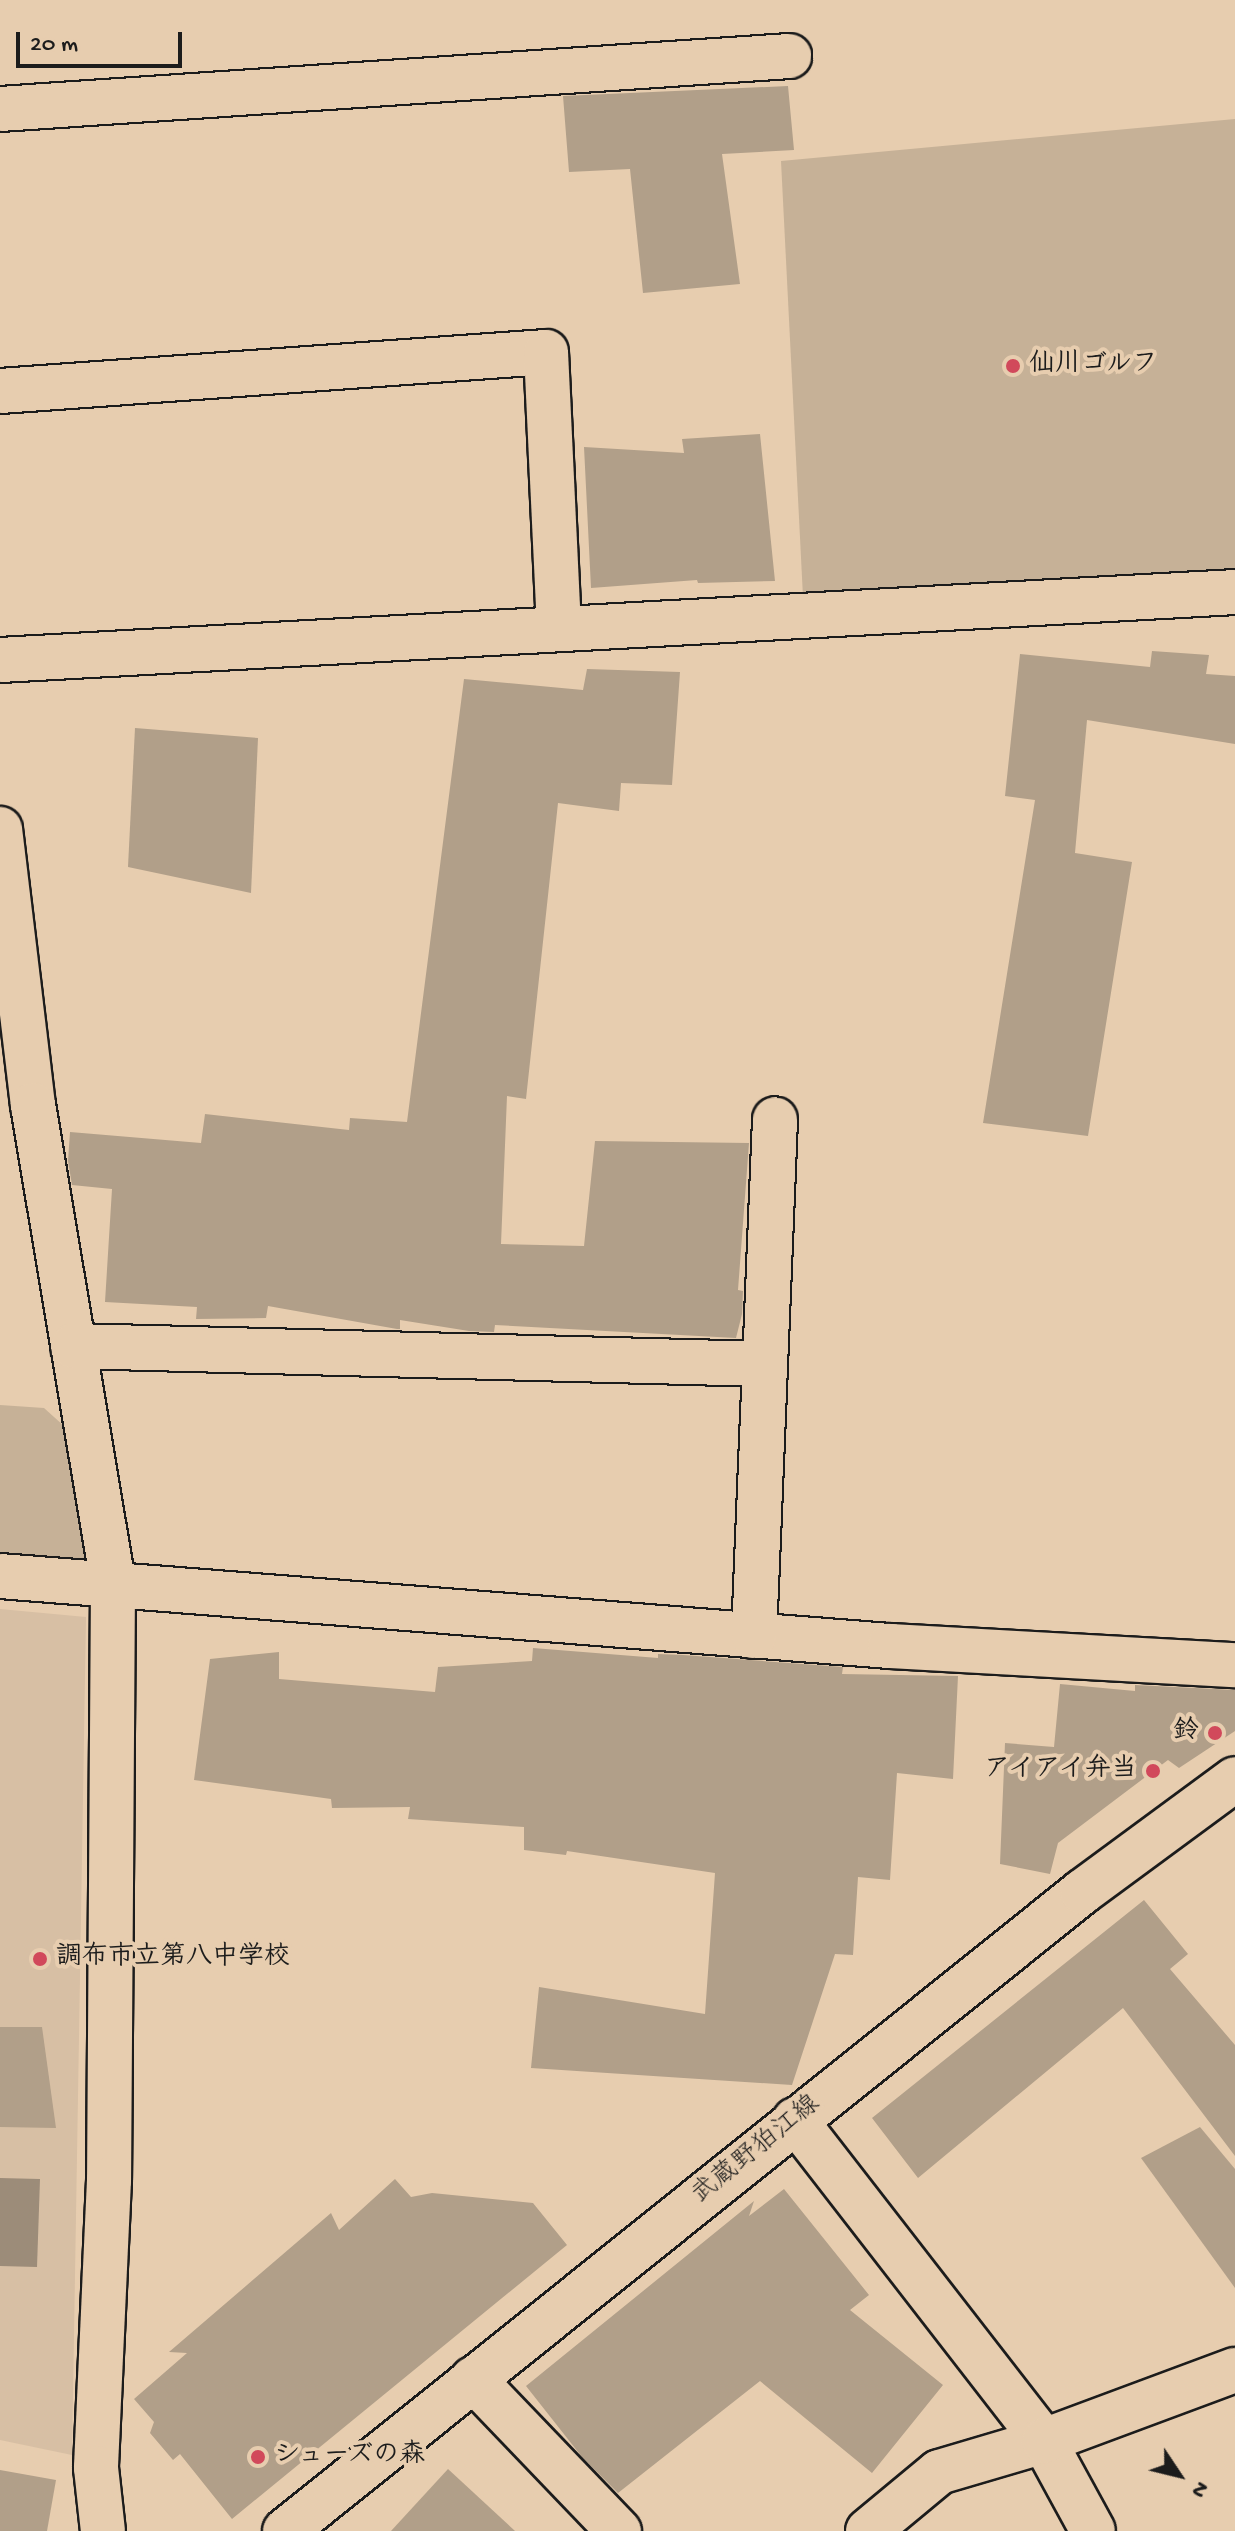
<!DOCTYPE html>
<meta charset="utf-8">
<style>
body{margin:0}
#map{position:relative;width:1235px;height:2531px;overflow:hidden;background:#e7cdaf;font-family:"Gochi Hand","Klee One",sans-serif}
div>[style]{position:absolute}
.built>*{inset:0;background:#d7bfa4}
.green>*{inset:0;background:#c6b197}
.water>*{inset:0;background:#9c8c79}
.building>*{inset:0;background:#b19f89}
.roads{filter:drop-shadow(2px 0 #1c1c1c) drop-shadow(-2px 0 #1c1c1c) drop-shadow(0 2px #1c1c1c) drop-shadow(0 -2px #1c1c1c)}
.minor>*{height:44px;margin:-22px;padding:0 22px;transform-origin:22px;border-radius:22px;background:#e7cdaf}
.major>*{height:44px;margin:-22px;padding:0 22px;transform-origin:22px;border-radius:22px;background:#e7cdaf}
.dots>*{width:22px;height:22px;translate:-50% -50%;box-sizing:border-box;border:4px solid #e7cdaf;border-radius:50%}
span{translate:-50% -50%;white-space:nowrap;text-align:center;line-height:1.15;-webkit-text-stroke:8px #e7cdaf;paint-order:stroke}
.poi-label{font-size:26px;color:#1c1c1c;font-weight:700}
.left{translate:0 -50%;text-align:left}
.right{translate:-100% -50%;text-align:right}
.street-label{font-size:26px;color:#1c1c1c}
.north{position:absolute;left:1139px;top:2435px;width:80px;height:80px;-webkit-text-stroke:6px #e7cdaf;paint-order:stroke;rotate:125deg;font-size:22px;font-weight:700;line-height:32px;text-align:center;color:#1c1c1c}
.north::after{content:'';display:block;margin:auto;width:28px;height:36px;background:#1c1c1c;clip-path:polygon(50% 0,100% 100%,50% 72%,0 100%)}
.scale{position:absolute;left:16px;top:32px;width:166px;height:36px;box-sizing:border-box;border:4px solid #1c1c1c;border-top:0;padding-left:10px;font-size:24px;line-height:28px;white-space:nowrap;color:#1c1c1c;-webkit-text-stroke:6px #e7cdaf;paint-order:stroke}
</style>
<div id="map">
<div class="built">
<i style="clip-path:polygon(0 1609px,86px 1617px,72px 2455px,0 2440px)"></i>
</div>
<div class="green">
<i style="clip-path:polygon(1235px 119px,1235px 572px,803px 597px,781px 161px)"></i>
<i style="clip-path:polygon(0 1405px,44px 1408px,64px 1426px,95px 1566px,0 1557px)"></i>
</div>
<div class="water">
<i style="clip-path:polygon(0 2178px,40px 2179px,37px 2267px,0 2266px)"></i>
</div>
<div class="building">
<i style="clip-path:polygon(788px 86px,794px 150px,722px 154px,740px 284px,643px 293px,630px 169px,569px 172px,563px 96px)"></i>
<i style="clip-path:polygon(760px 434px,775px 581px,698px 583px,697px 580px,591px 588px,584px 447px,684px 453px,682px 439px)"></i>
<i style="clip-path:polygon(1152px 651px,1209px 655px,1206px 674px,1235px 676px,1235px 744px,1087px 720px,1075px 853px,1132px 862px,1088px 1136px,983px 1123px,1035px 800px,1005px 796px,1020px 654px,1150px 667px)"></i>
<i style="clip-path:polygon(587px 669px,680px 672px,672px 785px,621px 783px,619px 811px,558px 803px,526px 1099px,507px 1096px,501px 1244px,584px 1246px,595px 1141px,749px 1143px,738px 1290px,743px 1291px,742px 1314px,736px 1338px,495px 1325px,494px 1332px,469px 1331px,400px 1320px,400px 1329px,397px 1329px,268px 1306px,266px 1318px,196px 1319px,197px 1307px,105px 1302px,112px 1189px,72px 1185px,68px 1161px,70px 1132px,201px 1143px,205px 1114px,349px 1130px,350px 1118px,407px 1122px,464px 679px,583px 690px)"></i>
<i style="clip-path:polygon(135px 728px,258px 738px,251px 893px,128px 867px)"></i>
<i style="clip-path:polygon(533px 1648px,658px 1658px,658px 1654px,683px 1655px,843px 1667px,842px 1674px,958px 1676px,953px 1779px,897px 1773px,890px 1880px,858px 1877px,853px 1955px,835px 1954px,792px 2085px,531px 2068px,539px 1987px,705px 2014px,715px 1873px,567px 1851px,566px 1855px,524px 1850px,524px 1827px,408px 1819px,410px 1807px,332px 1808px,331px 1799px,194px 1780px,210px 1659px,279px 1652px,279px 1679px,435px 1692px,438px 1667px,532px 1661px)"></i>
<i style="clip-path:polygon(1060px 1684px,1135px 1691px,1135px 1685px,1235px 1690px,1235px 1731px,1179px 1768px,1168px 1760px,1058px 1843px,1050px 1874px,1000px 1864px,1005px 1743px,1054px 1747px)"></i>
<i style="clip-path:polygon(1144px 1900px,1188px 1954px,1170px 1969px,1235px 2045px,1235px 2156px,1123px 2008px,918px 2178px,872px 2118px)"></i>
<i style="clip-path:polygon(0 2027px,42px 2027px,56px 2128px,0 2127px)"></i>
<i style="clip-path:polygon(1200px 2127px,1235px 2169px,1235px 2288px,1141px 2158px)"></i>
<i style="clip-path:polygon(395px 2179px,411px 2197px,432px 2193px,533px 2203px,567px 2245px,232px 2519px,180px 2454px,173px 2460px,150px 2433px,154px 2422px,134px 2399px,187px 2353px,169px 2352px,331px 2213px,339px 2230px)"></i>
<i style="clip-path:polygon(784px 2189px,869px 2295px,850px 2310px,943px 2385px,872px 2473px,760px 2381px,618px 2493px,582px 2457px,526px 2386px,754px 2201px,749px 2216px)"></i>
<i style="clip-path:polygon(448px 2469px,515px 2531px,391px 2531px)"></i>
<i style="clip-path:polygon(0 2470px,56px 2480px,47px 2531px,0 2531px)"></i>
</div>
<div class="roads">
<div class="minor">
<i style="left:0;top:109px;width:791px;rotate:-3.84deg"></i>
<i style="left:0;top:391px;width:547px;rotate:-4.09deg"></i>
<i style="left:546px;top:352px;width:276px;rotate:87.3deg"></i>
<i style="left:0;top:660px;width:1237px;rotate:-3.15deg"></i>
<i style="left:0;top:829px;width:278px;rotate:83.2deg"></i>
<i style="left:33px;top:1105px;width:486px;rotate:80.5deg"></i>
<i style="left:113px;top:1584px;width:596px;rotate:90.38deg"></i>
<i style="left:109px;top:2180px;width:288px;rotate:92.6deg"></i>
<i style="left:96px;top:2468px;width:63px;rotate:83.7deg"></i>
<i style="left:73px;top:1346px;width:692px;rotate:1.49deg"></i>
<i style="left:0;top:1576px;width:893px;rotate:4.5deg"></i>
<i style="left:890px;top:1646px;width:346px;rotate:3.2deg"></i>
<i style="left:754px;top:1636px;width:517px;rotate:-87.67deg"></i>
<i style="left:795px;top:2120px;width:406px;rotate:52.2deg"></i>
<i style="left:1044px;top:2441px;width:102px;rotate:61.4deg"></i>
<i style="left:473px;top:2379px;width:211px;rotate:46.2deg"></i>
<i style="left:868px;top:2531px;width:92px;rotate:-39.7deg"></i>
<i style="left:939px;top:2472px;width:109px;rotate:-16.4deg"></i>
<i style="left:1044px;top:2441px;width:204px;rotate:-20.4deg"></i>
</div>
<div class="major">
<i style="left:285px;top:2531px;width:1022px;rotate:-38.72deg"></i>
<i style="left:1082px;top:1892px;width:190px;rotate:-36.4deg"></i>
</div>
</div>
<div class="dots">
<i style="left:1013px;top:366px;background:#d1495b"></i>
<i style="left:1215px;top:1733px;background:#d1495b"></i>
<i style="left:1153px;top:1771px;background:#d1495b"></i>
<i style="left:40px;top:1959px;background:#d1495b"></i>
<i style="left:258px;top:2457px;background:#d1495b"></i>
</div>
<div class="poi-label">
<span class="left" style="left:1029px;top:366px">仙川ゴルフ</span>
<span class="right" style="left:1199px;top:1733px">鈴</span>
<span class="right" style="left:1137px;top:1771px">アイアイ弁当</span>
<span class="left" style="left:56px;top:1959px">調布市立第八中学校</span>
<span class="left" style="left:274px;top:2457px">シューズの森</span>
</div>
<div class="street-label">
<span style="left:757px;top:2151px;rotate:-39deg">武蔵野狛江線</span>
</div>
<div class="north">N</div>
<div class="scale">20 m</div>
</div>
